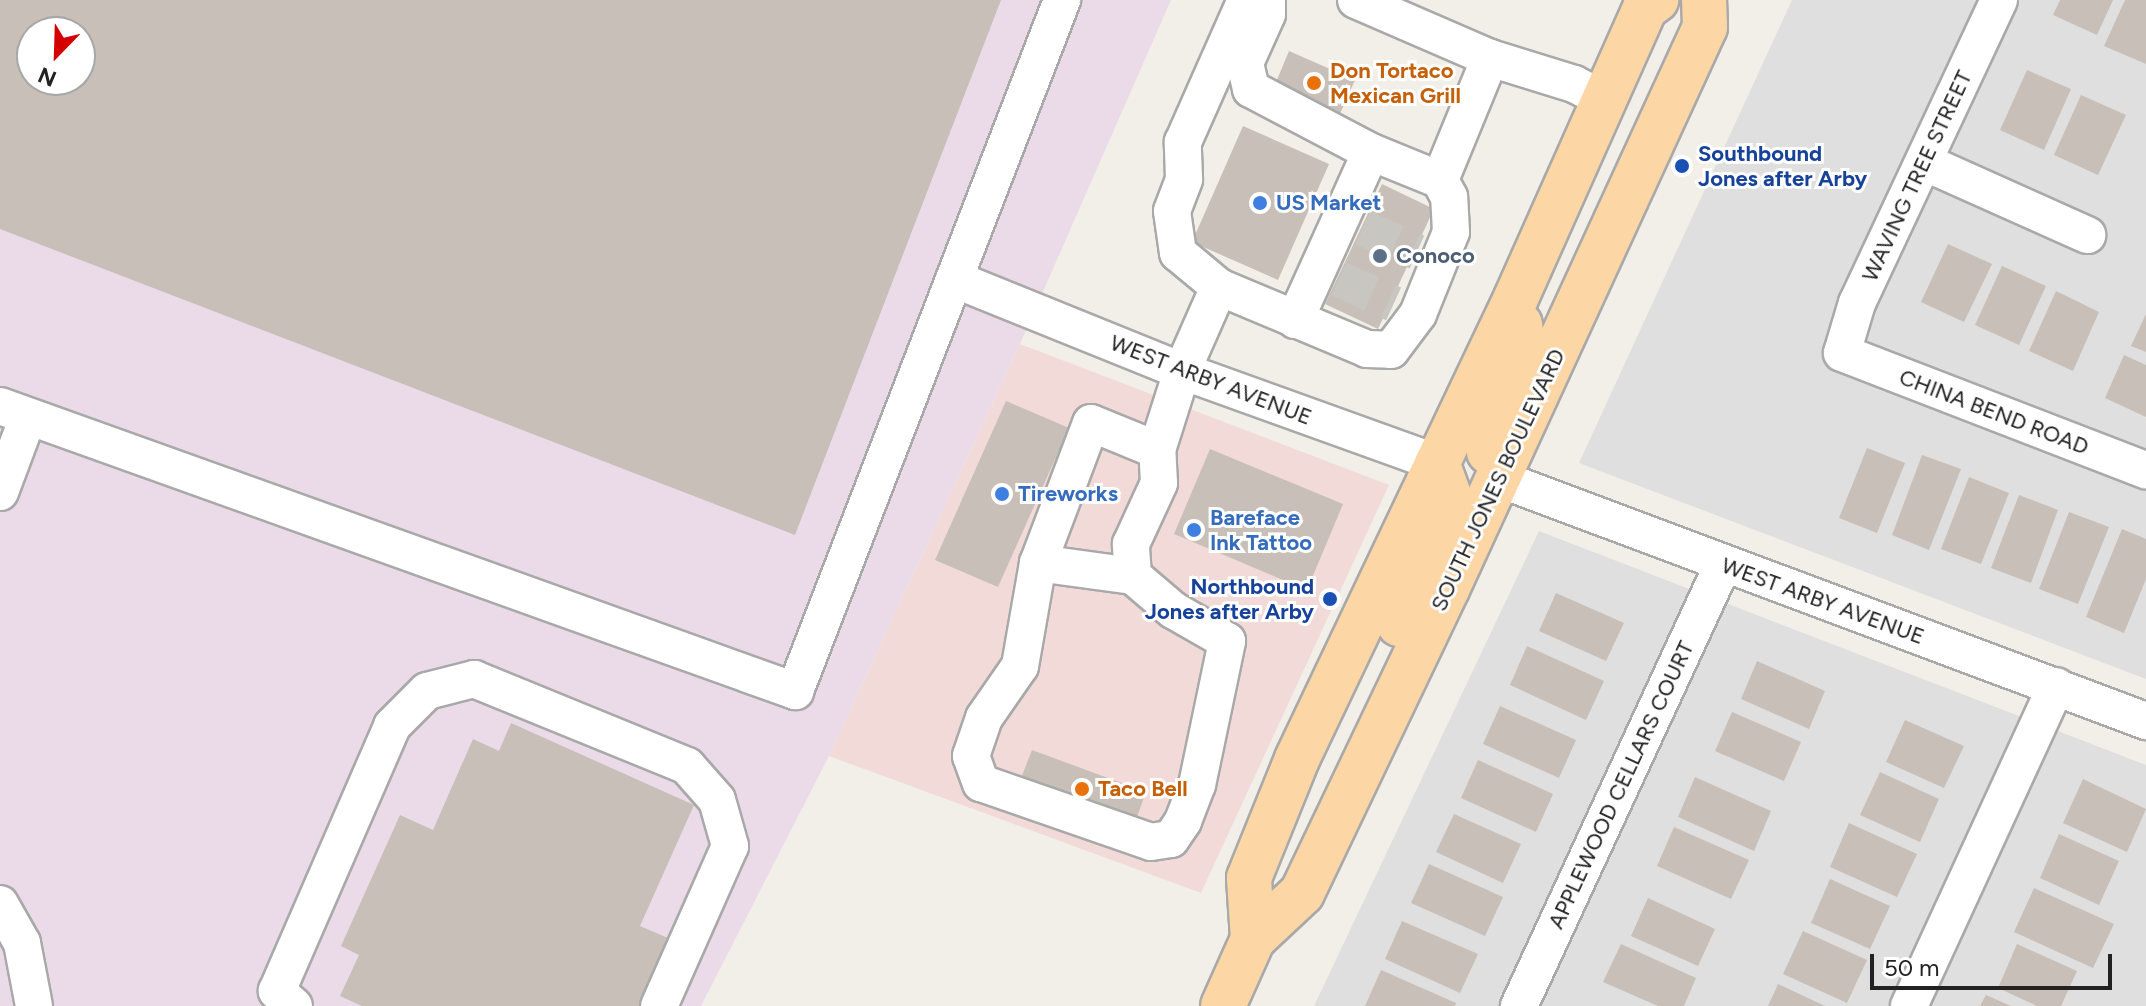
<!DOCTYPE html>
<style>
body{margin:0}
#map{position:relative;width:2146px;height:1006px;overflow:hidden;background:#f2efe9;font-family:Figtree,sans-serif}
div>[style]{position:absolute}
.residential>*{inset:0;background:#e0dfdf}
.commercial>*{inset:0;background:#f2dad9}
.industrial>*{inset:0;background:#ebdbe8}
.building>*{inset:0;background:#c7bfb8}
.minor-tunnel>*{height:36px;margin-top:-18px;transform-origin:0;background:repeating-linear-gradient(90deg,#c8c6c1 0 36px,transparent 0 54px)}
.roads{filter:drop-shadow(2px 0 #a9a9a9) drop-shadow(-2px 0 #a9a9a9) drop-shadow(0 2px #a9a9a9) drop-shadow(0 -2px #a9a9a9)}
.minor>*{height:36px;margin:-18px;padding:0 18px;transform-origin:18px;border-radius:18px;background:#fff}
.major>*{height:44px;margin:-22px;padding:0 22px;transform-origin:22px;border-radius:22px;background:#fcd6a4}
.dots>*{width:22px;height:22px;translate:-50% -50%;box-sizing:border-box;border:4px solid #fff;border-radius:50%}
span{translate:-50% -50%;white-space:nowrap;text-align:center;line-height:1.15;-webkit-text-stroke:6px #fff;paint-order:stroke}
.food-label{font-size:22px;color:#c56008;font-weight:700}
.left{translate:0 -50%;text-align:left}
.transit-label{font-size:22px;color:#164399;font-weight:700}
.right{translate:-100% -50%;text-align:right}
.street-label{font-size:22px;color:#222}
.shop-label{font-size:22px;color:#366cbe;font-weight:700}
.service-label{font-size:22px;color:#4e5e75;font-weight:700}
.north{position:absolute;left:16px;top:16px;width:80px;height:80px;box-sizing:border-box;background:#fff;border:2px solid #a7a7a7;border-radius:50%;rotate:203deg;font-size:22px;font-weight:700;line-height:32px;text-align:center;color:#222}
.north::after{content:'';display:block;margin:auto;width:28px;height:36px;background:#d40000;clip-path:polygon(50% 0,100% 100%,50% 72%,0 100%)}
.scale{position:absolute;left:1870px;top:954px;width:242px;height:36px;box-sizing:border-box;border:4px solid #222;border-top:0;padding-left:10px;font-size:24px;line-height:28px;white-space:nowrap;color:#222;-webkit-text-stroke:6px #fff;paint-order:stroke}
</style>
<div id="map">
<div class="residential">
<i style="clip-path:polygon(1792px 0,2146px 0,2146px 679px,1579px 463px)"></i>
<i style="clip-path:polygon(1539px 531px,2146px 765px,2146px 1006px,1314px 1006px)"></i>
</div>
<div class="commercial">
<i style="clip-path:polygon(1020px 344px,1389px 485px,1201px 893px,829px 756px)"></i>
</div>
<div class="industrial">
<i style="clip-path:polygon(evenodd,0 0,1171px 0,1020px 344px,829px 756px,701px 1006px,0 1006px,0 0,32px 32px,80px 32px,80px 80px,32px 80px,32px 32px)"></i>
</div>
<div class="building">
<i style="clip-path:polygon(evenodd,0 0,1001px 0,795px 535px,0 229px,0 0,32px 32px,80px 32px,80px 80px,32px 80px,32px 32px)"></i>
<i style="clip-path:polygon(2060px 0,2113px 0,2097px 35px,2053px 15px)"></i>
<i style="clip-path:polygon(2125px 0,2146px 0,2146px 64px,2104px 46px)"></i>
<i style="clip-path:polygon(1289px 51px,1355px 80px,1339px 116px,1274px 87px)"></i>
<i style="clip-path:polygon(2027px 70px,2071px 89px,2044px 150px,2000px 130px)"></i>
<i style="clip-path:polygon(2081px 95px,2126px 115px,2098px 175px,2054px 155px)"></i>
<i style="clip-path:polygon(1243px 126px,1329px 164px,1278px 280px,1192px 242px)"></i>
<i style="clip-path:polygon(1382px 184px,1434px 209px,1378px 329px,1325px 304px)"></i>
<i style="clip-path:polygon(1948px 244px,1992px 264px,1964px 322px,1921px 302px)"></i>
<i style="clip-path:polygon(2002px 266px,2046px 286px,2019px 345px,1975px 325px)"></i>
<i style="clip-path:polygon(2056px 291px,2099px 312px,2073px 371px,2029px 351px)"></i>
<i style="clip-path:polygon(2146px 314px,2146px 352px,2131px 346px)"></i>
<i style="clip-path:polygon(2124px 355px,2146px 365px,2146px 417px,2105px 398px)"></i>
<i style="clip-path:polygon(1006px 401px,1069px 428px,998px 587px,935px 560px)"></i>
<i style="clip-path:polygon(1867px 448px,1905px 463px,1877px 533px,1839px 518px)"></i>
<i style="clip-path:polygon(1210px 449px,1343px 504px,1307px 590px,1174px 534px)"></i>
<i style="clip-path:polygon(1922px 455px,1961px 469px,1929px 550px,1892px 535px)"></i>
<i style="clip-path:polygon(1969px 477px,2009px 493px,1981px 564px,1941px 549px)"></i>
<i style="clip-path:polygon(2019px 495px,2058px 510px,2031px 583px,1991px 568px)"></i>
<i style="clip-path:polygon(2069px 512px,2109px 527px,2078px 604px,2039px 589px)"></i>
<i style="clip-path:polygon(2122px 529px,2146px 539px,2146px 579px,2124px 633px,2086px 617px)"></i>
<i style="clip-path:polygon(1556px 593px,1624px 623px,1606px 661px,1539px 631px)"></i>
<i style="clip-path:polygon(1527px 646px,1604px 681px,1586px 720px,1510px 685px)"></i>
<i style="clip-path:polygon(1757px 661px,1825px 691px,1809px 729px,1741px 699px)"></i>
<i style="clip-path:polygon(1500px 706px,1576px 740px,1559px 778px,1483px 744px)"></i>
<i style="clip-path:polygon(1732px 712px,1801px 742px,1784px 781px,1715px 751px)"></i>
<i style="clip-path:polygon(1905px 720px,1964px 746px,1944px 788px,1886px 762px)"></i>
<i style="clip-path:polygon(511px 723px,694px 805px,640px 926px,675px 941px,646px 1006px,362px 1006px,340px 996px,359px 955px,341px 946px,400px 815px,433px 830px,473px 739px,499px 751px)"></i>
<i style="clip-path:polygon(1032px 750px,1146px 792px,1133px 828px,1018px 786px)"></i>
<i style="clip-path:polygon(1478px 760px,1553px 794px,1536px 832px,1461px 798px)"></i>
<i style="clip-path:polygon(1880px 772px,1939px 799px,1920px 842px,1860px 815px)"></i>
<i style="clip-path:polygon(1695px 777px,1771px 811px,1754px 851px,1678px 817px)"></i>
<i style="clip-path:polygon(2083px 779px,2146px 809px,2127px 852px,2063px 823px)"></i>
<i style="clip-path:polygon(1454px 814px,1521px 844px,1503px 883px,1436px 852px)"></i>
<i style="clip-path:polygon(1849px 823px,1917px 854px,1897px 897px,1830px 867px)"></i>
<i style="clip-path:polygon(1674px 827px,1749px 860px,1731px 899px,1657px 866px)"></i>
<i style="clip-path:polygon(2059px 834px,2119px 861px,2099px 905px,2040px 878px)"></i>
<i style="clip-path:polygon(1429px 864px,1503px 897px,1485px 936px,1411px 903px)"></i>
<i style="clip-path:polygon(1830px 879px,1890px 906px,1870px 949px,1811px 923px)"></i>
<i style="clip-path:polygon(2034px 888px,2114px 924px,2093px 968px,2014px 932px)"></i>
<i style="clip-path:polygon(1648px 898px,1715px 929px,1698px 966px,1631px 936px)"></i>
<i style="clip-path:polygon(1402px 921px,1478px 954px,1460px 993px,1385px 959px)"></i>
<i style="clip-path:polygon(1803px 931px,1867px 960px,1847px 1003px,1783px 974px)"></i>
<i style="clip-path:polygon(1621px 944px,1696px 978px,1684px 1006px,1658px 1006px,1603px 982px)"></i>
<i style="clip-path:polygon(2017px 944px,2077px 971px,2061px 1006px,2037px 1006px,1998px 988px)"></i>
<i style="clip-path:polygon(1381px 970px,1456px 1003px,1455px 1006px,1365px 1006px)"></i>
<i style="clip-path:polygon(1778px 984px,1825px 1006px,1768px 1006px)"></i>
<i style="clip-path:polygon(1986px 995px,2011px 1006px,1980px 1006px)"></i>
</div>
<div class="minor-tunnel">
<i style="left:1363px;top:228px;width:59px;rotate:24deg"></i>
<i style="left:1339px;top:279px;width:60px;rotate:24.4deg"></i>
</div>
<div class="roads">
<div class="minor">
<i style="left:1267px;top:0;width:14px;rotate:90deg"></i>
<i style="left:1267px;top:14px;width:54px;rotate:114.2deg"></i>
<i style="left:1245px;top:63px;width:27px;rotate:77deg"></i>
<i style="left:1251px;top:89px;width:136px;rotate:27.7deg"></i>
<i style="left:1356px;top:0;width:146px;rotate:23.4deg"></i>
<i style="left:1999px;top:0;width:335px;rotate:115.1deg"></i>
<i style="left:1857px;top:303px;width:52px;rotate:106.7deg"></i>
<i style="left:1842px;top:353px;width:326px;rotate:21.1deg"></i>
<i style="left:1924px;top:162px;width:179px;rotate:24.1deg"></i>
<i style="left:954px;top:279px;width:246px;rotate:22deg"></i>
<i style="left:1182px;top:371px;width:271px;rotate:19.8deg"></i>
<i style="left:1219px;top:287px;width:53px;rotate:-140.3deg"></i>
<i style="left:1178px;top:253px;width:42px;rotate:-98.1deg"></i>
<i style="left:1172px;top:211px;width:34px;rotate:-69deg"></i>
<i style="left:1184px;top:179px;width:37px;rotate:-92deg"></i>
<i style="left:1183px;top:142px;width:155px;rotate:-66.1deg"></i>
<i style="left:1295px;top:320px;width:184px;rotate:-65.7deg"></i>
<i style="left:1371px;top:152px;width:74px;rotate:22.1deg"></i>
<i style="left:0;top:406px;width:845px;rotate:19.72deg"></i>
<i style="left:795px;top:691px;width:741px;rotate:-68.87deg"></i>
<i style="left:1157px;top:450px;width:71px;rotate:-157.8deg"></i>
<i style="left:1091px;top:423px;width:150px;rotate:110.7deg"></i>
<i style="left:1038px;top:563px;width:105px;rotate:99.9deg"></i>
<i style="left:1020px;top:666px;width:63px;rotate:124.7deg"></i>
<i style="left:984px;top:718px;width:40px;rotate:108.9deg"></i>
<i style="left:971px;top:756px;width:29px;rotate:70deg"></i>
<i style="left:981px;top:783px;width:180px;rotate:19.1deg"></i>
<i style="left:1151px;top:842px;width:20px;rotate:-9deg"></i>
<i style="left:1171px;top:839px;width:22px;rotate:-56deg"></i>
<i style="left:1183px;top:821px;width:39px;rotate:-69deg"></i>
<i style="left:1197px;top:785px;width:147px;rotate:-78.2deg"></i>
<i style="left:1227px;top:641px;width:62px;rotate:-150.1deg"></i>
<i style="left:1173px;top:610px;width:52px;rotate:-139.6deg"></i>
<i style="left:1133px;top:576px;width:32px;rotate:-94deg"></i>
<i style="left:1131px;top:544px;width:67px;rotate:-65.3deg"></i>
<i style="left:1159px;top:483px;width:33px;rotate:-93deg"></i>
<i style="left:1157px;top:450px;width:83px;rotate:-72.4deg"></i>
<i style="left:1182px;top:371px;width:92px;rotate:-66.2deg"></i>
<i style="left:1219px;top:287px;width:160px;rotate:22.7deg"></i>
<i style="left:1367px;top:349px;width:24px;rotate:2deg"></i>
<i style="left:1391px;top:350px;width:45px;rotate:-53.1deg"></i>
<i style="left:1418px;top:314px;width:88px;rotate:-68.1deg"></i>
<i style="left:1451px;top:232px;width:35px;rotate:-93deg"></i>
<i style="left:1449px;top:197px;width:19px;rotate:-118deg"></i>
<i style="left:1440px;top:180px;width:132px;rotate:-67.7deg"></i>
<i style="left:1490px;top:58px;width:88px;rotate:17.2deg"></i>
<i style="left:1574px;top:84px;width:37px;rotate:27deg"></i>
<i style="left:1500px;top:479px;width:690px;rotate:20.54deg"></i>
<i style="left:0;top:492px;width:80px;rotate:-69.5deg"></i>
<i style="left:1038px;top:563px;width:96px;rotate:7.8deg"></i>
<i style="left:0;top:904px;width:45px;rotate:60.6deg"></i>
<i style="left:22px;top:943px;width:64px;rotate:79.2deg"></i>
<i style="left:294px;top:1006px;width:23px;rotate:-139deg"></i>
<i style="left:277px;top:991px;width:289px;rotate:-66.5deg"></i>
<i style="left:392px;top:726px;width:49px;rotate:-45deg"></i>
<i style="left:427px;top:691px;width:49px;rotate:-14.3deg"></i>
<i style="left:474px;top:679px;width:230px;rotate:22.2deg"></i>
<i style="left:687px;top:766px;width:45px;rotate:48.6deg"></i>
<i style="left:717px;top:800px;width:48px;rotate:74.2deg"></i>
<i style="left:730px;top:846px;width:175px;rotate:113.9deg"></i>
<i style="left:1519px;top:1006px;width:487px;rotate:-65.2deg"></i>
<i style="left:1909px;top:1006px;width:352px;rotate:-65.3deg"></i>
</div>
<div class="major">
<i style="left:1489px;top:452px;width:16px;rotate:-94deg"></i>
<i style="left:1488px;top:436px;width:93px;rotate:-67.3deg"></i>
<i style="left:1524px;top:350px;width:26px;rotate:-99deg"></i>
<i style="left:1399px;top:624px;width:136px;rotate:-68deg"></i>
<i style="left:1450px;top:498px;width:37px;rotate:-110deg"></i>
<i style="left:1253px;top:939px;width:61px;rotate:-93.8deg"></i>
<i style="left:1249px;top:878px;width:128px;rotate:-68deg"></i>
<i style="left:1297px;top:759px;width:510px;rotate:-64.59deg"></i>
<i style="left:1516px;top:298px;width:317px;rotate:-66deg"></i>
<i style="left:1645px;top:8px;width:14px;rotate:-36deg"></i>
<i style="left:1223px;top:1006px;width:73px;rotate:-65.9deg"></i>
<i style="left:1253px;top:939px;width:67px;rotate:-43.2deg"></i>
<i style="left:1302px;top:893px;width:337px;rotate:-64.5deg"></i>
<i style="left:1447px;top:589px;width:618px;rotate:-65.34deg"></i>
<i style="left:1705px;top:27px;width:27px;rotate:-92deg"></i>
</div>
</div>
<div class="dots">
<i style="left:1314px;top:83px;background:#e8710a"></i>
<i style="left:1682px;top:166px;background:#1a4fb4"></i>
<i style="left:1260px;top:203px;background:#3f7fe0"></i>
<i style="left:1380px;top:256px;background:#5c6f8a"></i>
<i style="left:1002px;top:494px;background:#3f7fe0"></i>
<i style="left:1194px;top:530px;background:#3f7fe0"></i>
<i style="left:1330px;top:599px;background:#1a4fb4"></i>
<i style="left:1082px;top:789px;background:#e8710a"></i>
</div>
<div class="food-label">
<span class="left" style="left:1330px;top:83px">Don Tortaco<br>Mexican Grill</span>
<span class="left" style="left:1098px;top:789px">Taco Bell</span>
</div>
<div class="transit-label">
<span class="left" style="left:1698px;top:166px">Southbound<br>Jones after Arby</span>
<span class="right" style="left:1314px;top:599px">Northbound<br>Jones after Arby</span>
</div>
<div class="street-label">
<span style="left:1917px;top:176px;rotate:-65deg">WAVING TREE STREET</span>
<span style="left:1211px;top:380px;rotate:21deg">WEST ARBY AVENUE</span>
<span style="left:1994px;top:412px;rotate:21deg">CHINA BEND ROAD</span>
<span style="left:1498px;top:480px;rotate:-65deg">SOUTH JONES BOULEVARD</span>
<span style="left:1823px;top:601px;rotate:20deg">WEST ARBY AVENUE</span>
<span style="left:1621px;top:785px;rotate:-65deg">APPLEWOOD CELLARS COURT</span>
</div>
<div class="shop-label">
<span class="left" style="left:1276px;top:203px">US Market</span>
<span class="left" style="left:1018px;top:494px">Tireworks</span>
<span class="left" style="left:1210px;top:530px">Bareface<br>Ink Tattoo</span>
</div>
<div class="service-label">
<span class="left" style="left:1396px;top:256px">Conoco</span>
</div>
<div class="north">N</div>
<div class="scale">50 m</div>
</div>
